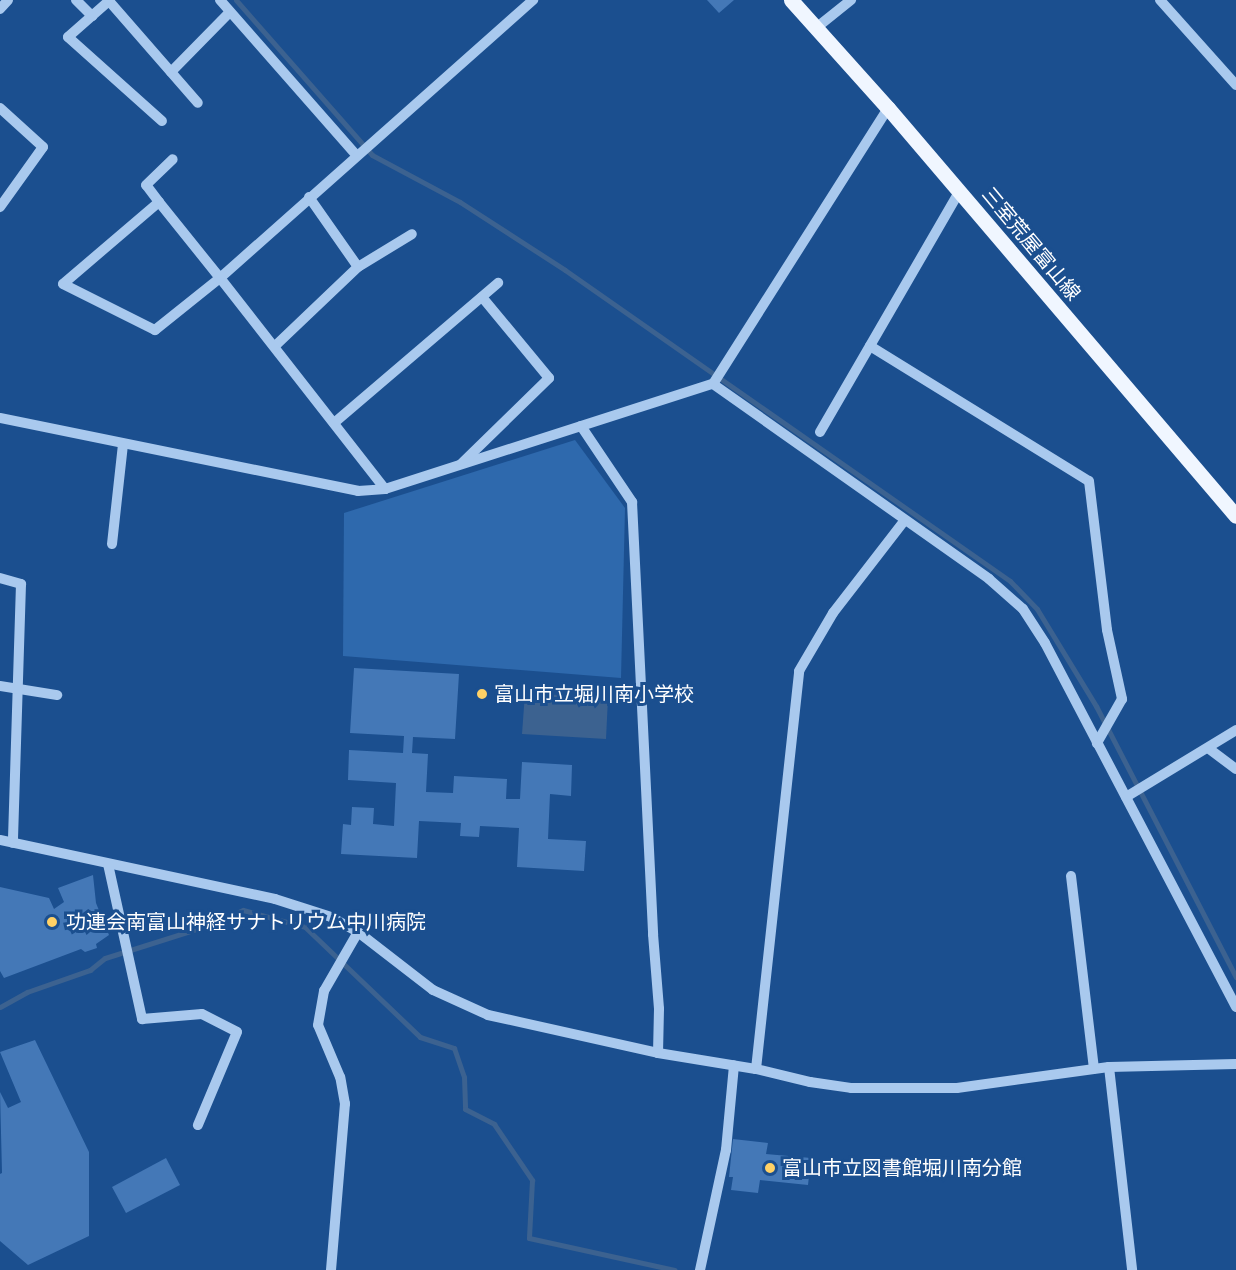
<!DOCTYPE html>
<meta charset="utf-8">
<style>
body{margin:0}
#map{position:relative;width:1236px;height:1270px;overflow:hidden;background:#1b4f8f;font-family:Poppins,"Noto Sans JP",sans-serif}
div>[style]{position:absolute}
.green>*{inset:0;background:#2e69ad}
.water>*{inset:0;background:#3c6290}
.stream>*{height:5px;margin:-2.5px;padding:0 2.5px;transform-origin:2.5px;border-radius:2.5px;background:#3c6290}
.building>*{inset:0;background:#4478b7}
.minor>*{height:10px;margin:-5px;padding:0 5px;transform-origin:5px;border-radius:5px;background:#a9c9ee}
.major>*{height:15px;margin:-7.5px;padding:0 7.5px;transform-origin:7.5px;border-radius:7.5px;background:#f0f6ff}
.dots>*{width:16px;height:16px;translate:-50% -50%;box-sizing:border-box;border:3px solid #1b4f8f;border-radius:50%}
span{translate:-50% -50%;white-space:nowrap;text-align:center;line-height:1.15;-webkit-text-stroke:6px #1b4f8f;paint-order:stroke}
.street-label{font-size:20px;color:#fff}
.poi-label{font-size:20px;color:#fff}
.left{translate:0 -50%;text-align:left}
</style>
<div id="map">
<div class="green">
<i style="clip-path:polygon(575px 440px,625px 508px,621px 678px,343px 656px,344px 513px)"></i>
</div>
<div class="water">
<i style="clip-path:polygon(525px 693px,608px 698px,606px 739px,522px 734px)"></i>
</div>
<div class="stream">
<i style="left:236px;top:0;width:206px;rotate:48.7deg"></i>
<i style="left:372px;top:155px;width:100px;rotate:28.1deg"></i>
<i style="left:460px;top:202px;width:125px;rotate:32.9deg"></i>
<i style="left:565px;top:270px;width:543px;rotate:34.95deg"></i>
<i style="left:1010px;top:581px;width:39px;rotate:46deg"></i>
<i style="left:1037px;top:609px;width:114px;rotate:58.7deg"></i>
<i style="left:1096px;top:706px;width:305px;rotate:62.7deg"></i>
<i style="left:0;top:1007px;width:31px;rotate:-29deg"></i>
<i style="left:27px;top:992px;width:67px;rotate:-19.2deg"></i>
<i style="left:90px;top:970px;width:19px;rotate:-39deg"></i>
<i style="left:105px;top:958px;width:109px;rotate:-17.6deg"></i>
<i style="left:209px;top:925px;width:37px;rotate:-24deg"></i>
<i style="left:243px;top:910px;width:64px;rotate:15.3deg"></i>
<i style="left:305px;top:927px;width:159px;rotate:43.7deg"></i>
<i style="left:420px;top:1037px;width:36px;rotate:18deg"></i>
<i style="left:454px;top:1048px;width:31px;rotate:71deg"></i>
<i style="left:464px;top:1077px;width:32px;rotate:88deg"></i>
<i style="left:465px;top:1109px;width:33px;rotate:27deg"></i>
<i style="left:494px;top:1124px;width:68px;rotate:55.8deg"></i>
<i style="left:532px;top:1180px;width:58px;rotate:93deg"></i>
<i style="left:529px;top:1238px;width:149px;rotate:12.4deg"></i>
</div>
<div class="building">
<i style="clip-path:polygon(707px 0,734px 0,719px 13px)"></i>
<i style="clip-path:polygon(354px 668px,459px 674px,455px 739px,413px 737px,412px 753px,428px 754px,426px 792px,453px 793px,454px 776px,507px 779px,506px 799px,520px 799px,522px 762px,572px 765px,571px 796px,550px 794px,548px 839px,586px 841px,584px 871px,517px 867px,519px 828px,480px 826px,479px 837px,460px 836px,461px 823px,419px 821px,417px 858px,341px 854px,343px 824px,351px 825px,352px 807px,374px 808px,373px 824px,394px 826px,396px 783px,348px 780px,349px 750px,403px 753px,404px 736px,350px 733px)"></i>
<i style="clip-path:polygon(93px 875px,96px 903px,109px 935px,96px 944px,97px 948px,85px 952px,81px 949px,4px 978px,0 971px,0 887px,49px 898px,54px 909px,64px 902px,58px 888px)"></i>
<i style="clip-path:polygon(35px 1040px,89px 1152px,89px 1236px,28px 1265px,0 1241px,0 1174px,2px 1173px,0 1092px,8px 1108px,21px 1102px,0 1052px)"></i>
<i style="clip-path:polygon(733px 1139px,768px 1143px,766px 1154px,811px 1158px,808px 1185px,760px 1180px,758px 1193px,731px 1190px,733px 1177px,729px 1177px)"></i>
<i style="clip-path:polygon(166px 1158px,180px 1185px,126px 1213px,112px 1187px)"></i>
</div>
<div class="minor">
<i style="left:76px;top:0;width:23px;rotate:45deg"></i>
<i style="left:110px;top:0;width:56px;rotate:138.6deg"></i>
<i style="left:68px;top:37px;width:126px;rotate:41.8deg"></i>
<i style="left:220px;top:0;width:206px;rotate:48.7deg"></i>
<i style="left:1160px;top:0;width:114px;rotate:48.2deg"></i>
<i style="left:109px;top:1px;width:135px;rotate:48.9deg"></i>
<i style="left:0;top:9px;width:12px;rotate:-48deg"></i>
<i style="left:816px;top:28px;width:45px;rotate:-38.7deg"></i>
<i style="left:171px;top:72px;width:84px;rotate:-45.5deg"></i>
<i style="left:0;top:108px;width:58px;rotate:42.2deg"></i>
<i style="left:43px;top:147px;width:74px;rotate:125.6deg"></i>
<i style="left:309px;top:197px;width:85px;rotate:55deg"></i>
<i style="left:159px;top:202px;width:126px;rotate:139.5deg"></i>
<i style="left:63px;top:284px;width:103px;rotate:26.6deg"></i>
<i style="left:155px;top:330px;width:83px;rotate:-38.7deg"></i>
<i style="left:220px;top:278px;width:97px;rotate:-128.8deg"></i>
<i style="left:159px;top:202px;width:21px;rotate:-127deg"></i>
<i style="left:146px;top:185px;width:37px;rotate:-44deg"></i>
<i style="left:275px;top:346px;width:115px;rotate:-43.6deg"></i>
<i style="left:358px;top:267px;width:63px;rotate:-31.4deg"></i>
<i style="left:870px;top:346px;width:257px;rotate:31.7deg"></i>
<i style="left:1089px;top:481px;width:150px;rotate:83.1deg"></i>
<i style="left:1107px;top:630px;width:71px;rotate:77.7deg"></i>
<i style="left:1122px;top:699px;width:51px;rotate:119.6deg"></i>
<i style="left:713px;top:384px;width:338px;rotate:35.2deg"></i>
<i style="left:989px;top:579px;width:45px;rotate:41.4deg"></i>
<i style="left:1023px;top:609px;width:40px;rotate:57.1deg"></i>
<i style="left:1045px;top:643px;width:411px;rotate:62.3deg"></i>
<i style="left:0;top:418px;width:365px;rotate:11.5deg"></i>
<i style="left:358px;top:491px;width:27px;rotate:-4deg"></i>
<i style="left:385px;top:489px;width:344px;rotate:-17.8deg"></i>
<i style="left:713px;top:384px;width:327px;rotate:-57.6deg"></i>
<i style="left:334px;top:423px;width:216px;rotate:-40.5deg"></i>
<i style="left:581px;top:426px;width:92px;rotate:56.1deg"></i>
<i style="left:632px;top:502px;width:433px;rotate:87.2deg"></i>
<i style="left:653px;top:934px;width:75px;rotate:85.4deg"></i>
<i style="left:659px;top:1009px;width:44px;rotate:91.3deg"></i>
<i style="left:820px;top:432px;width:277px;rotate:-59.9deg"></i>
<i style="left:461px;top:464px;width:123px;rotate:-44.3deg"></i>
<i style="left:549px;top:378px;width:105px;rotate:-129.6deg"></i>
<i style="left:385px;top:489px;width:268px;rotate:-128deg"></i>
<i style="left:220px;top:278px;width:419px;rotate:-41.6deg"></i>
<i style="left:112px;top:544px;width:101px;rotate:-83.7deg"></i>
<i style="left:0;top:578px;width:22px;rotate:16deg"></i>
<i style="left:21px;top:584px;width:259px;rotate:91.8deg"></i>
<i style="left:0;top:686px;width:58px;rotate:9deg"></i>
<i style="left:1208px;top:748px;width:35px;rotate:37deg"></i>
<i style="left:1126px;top:797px;width:129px;rotate:-31.3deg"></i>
<i style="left:0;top:840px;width:281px;rotate:12.1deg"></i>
<i style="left:275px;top:899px;width:59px;rotate:17.8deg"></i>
<i style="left:331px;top:917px;width:31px;rotate:29deg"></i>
<i style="left:358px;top:932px;width:95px;rotate:37.7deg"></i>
<i style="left:433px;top:990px;width:60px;rotate:24.4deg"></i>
<i style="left:488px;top:1015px;width:174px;rotate:12.6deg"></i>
<i style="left:658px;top:1053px;width:99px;rotate:9.3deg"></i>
<i style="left:756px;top:1069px;width:56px;rotate:13.5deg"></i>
<i style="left:810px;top:1082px;width:41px;rotate:8.3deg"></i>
<i style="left:851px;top:1088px;width:106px"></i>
<i style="left:957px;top:1088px;width:153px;rotate:-7.9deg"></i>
<i style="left:1109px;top:1067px;width:127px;rotate:-1.4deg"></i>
<i style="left:108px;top:864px;width:159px;rotate:77.6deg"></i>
<i style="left:142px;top:1019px;width:60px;rotate:-4.8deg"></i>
<i style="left:202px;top:1014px;width:39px;rotate:27deg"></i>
<i style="left:237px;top:1032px;width:101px;rotate:112.8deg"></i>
<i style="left:1071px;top:876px;width:194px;rotate:83.2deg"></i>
<i style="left:1109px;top:1067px;width:204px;rotate:83.5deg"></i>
<i style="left:756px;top:1069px;width:400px;rotate:-83.8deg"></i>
<i style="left:799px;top:671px;width:67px;rotate:-59.6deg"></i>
<i style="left:833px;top:613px;width:116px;rotate:-52.3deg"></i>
<i style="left:331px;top:1270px;width:167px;rotate:-85.2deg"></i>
<i style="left:345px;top:1104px;width:27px;rotate:-100deg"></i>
<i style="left:340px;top:1077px;width:56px;rotate:-112.9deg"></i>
<i style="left:318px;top:1025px;width:35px;rotate:-80deg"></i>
<i style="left:324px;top:991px;width:68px;rotate:-60deg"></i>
<i style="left:700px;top:1270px;width:123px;rotate:-77.8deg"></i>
<i style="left:726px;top:1150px;width:85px;rotate:-84.6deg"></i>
</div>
<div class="major">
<i style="left:791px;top:0;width:145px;rotate:48.1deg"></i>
<i style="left:888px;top:108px;width:536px;rotate:49.54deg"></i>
</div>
<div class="dots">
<i style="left:482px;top:694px;background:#ffd166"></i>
<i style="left:52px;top:922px;background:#ffd166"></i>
<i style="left:770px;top:1168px;background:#ffd166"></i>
</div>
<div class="street-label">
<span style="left:1031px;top:244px;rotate:50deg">三室荒屋富山線</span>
</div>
<div class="poi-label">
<span class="left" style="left:494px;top:694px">富山市立堀川南小学校</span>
<span class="left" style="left:66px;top:922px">功連会南富山神経サナトリウム中川病院</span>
<span class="left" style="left:782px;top:1168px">富山市立図書館堀川南分館</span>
</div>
</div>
